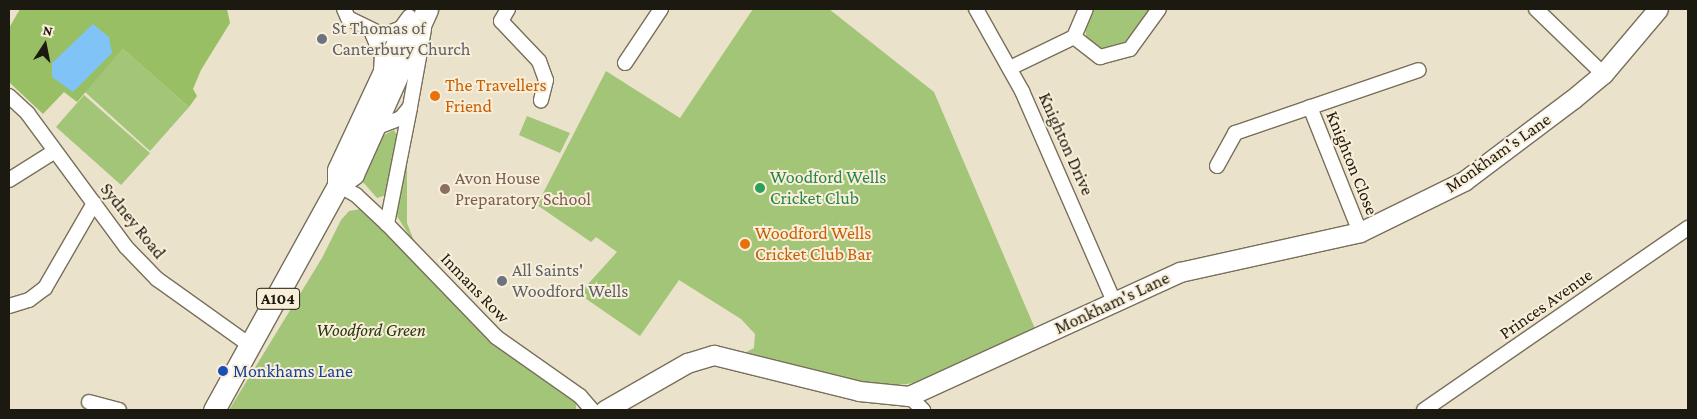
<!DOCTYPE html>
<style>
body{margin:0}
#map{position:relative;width:1697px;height:419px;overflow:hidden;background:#ebe2cb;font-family:"Crimson Pro",serif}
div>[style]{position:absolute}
.green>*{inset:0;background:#a3c578}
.forest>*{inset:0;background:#98bf63}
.water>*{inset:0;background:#7fc3f7}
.roads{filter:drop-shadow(1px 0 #786f5b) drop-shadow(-1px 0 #786f5b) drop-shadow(0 1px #786f5b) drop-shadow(0 -1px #786f5b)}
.street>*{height:14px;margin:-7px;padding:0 7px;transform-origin:7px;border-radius:7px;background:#fff}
.secondary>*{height:19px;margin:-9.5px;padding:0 9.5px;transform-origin:9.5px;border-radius:9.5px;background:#fff}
.primary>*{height:21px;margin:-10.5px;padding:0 10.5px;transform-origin:10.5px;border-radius:10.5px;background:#fff}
.dots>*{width:14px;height:14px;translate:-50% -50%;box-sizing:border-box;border:2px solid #f9efd8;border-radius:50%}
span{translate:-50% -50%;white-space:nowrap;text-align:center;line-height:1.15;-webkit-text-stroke:4px #f9efd8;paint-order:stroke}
.shield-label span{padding:1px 4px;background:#f9efd8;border:1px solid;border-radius:4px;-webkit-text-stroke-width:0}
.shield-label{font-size:16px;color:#1c1911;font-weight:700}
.worship-label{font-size:18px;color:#5b616d}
.left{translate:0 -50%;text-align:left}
.food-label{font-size:18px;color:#c56008}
.street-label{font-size:18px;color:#1c1911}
.leisure-label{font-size:18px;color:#27864d}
.education-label{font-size:18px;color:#785e54}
.park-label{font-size:18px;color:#273610;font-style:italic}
.transit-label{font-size:18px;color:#164399}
.frame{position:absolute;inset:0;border:10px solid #1c1911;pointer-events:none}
.north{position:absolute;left:20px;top:20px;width:50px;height:50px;-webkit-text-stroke:4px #f9efd8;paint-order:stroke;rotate:11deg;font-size:14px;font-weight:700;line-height:20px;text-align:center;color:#1c1911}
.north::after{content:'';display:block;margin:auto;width:18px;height:22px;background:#1c1911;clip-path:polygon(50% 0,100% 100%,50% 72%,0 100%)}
</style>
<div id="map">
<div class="green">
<i style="clip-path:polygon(753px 9px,829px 9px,934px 92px,1036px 331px,929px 381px,876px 388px,741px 355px,754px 348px,755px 334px,741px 319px,679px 280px,640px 336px,579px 294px,617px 252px,596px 237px,591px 242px,537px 205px,606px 71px,680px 118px)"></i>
<i style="clip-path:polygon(1093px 9px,1154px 9px,1124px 43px,1104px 49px,1093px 46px,1086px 36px,1085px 22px)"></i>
<i style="clip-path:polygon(123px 49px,189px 107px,150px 151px,85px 92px)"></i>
<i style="clip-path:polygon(84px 95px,150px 153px,121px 185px,56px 127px)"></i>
<i style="clip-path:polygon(527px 116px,570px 133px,560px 153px,519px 135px)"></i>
<i style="clip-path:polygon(394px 130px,398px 137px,386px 195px,377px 198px,362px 181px,382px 136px)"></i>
<i style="clip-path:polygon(407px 161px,407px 223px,416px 246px,395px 213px)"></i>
<i style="clip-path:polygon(361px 209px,492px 340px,576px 403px,576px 410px,229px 410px,322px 258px,341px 220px,349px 211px)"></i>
</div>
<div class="forest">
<i style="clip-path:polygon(20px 9px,227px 9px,230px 23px,201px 70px,193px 89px,197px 96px,189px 107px,123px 49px,77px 102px,64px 92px,43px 114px,9px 82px,9px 28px)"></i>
</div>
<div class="water">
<i style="clip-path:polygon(93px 24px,109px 37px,112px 53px,73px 92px,52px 77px,52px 63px)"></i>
</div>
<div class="roads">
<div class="street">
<i style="left:344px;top:9px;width:10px;rotate:66deg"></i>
<i style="left:348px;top:18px;width:39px;rotate:26deg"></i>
<i style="left:383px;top:35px;width:19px;rotate:-21deg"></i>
<i style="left:401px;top:28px;width:14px;rotate:-54deg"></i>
<i style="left:508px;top:9px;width:14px;rotate:120deg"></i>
<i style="left:501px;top:21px;width:55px;rotate:46.5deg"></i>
<i style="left:539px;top:61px;width:20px;rotate:70deg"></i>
<i style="left:546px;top:80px;width:21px;rotate:104deg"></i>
<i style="left:976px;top:9px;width:94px;rotate:60.7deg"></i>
<i style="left:1022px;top:91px;width:227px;rotate:66.4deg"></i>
<i style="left:1536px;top:9px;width:93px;rotate:44.1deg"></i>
<i style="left:372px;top:33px;width:25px;rotate:67deg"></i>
<i style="left:382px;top:56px;width:14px;rotate:94deg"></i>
<i style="left:1074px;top:37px;width:33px;rotate:38deg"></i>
<i style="left:1100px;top:57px;width:31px;rotate:-15deg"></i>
<i style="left:1130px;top:49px;width:49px;rotate:-54.1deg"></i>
<i style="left:625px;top:63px;width:65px;rotate:-56.3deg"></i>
<i style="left:1010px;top:68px;width:71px;rotate:-25.8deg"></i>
<i style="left:1074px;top:37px;width:30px;rotate:-67deg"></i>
<i style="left:9px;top:96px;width:26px;rotate:43deg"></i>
<i style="left:28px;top:114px;width:165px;rotate:53.6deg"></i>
<i style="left:126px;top:247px;width:45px;rotate:45.9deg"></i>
<i style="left:157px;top:279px;width:115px;rotate:35.5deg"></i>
<i style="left:1310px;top:107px;width:135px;rotate:68.2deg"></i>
<i style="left:375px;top:128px;width:28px;rotate:-21deg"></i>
<i style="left:401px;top:118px;width:14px;rotate:-51deg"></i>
<i style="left:410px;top:107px;width:79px;rotate:-79.8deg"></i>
<i style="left:1217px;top:166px;width:38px;rotate:-61deg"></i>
<i style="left:1235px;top:133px;width:194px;rotate:-18.9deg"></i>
<i style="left:9px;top:180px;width:54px;rotate:-32.2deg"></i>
<i style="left:338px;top:185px;width:21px;rotate:29deg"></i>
<i style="left:356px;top:195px;width:42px;rotate:43.1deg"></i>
<i style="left:387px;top:224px;width:157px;rotate:46deg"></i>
<i style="left:496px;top:337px;width:103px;rotate:35.1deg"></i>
<i style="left:580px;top:396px;width:18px;rotate:49deg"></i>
<i style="left:387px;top:224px;width:118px;rotate:-78.8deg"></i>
<i style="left:9px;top:306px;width:21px;rotate:-17deg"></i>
<i style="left:29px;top:300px;width:20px;rotate:-37deg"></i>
<i style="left:45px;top:288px;width:98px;rotate:-60deg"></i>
<i style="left:909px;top:396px;width:20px;rotate:45deg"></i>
<i style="left:89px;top:402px;width:31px;rotate:15deg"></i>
<i style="left:1424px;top:410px;width:321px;rotate:-34.6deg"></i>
</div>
<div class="secondary">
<i style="left:605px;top:410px;width:95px;rotate:-29.8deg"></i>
<i style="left:687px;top:363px;width:28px;rotate:-17deg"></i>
<i style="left:714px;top:355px;width:149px;rotate:13.9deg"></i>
<i style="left:859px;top:391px;width:50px;rotate:5.7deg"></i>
<i style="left:909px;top:396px;width:298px;rotate:-24.6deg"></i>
<i style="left:1180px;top:272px;width:184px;rotate:-12.5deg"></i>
<i style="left:1360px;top:232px;width:116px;rotate:-26.1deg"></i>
<i style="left:1464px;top:181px;width:136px;rotate:-37deg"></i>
<i style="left:1573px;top:99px;width:39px;rotate:-40deg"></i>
<i style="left:1603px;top:74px;width:85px;rotate:-49.8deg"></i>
</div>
<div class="primary">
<i style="left:338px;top:185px;width:15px;rotate:-90deg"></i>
<i style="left:338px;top:170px;width:145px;rotate:-65deg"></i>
<i style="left:214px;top:410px;width:257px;rotate:-61.1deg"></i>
<i style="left:338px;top:185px;width:19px;rotate:-36deg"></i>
<i style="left:353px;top:174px;width:181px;rotate:-65.8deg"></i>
</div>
</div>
<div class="dots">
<i style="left:322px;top:39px;background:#6b7280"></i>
<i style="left:435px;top:96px;background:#e8710a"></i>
<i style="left:760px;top:188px;background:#2e9e5b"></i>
<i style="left:445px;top:189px;background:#8d6e63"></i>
<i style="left:745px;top:244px;background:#e8710a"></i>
<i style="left:502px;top:281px;background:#6b7280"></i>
<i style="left:223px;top:371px;background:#1a4fb4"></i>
</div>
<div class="shield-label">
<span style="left:278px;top:299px">A104</span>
</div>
<div class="worship-label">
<span class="left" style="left:332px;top:39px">St Thomas of<br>Canterbury Church</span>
<span class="left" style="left:512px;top:281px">All Saints'<br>Woodford Wells</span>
</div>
<div class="food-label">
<span class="left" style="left:445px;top:96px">The Travellers<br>Friend</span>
<span class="left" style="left:755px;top:244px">Woodford Wells<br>Cricket Club Bar</span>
</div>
<div class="street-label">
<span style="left:1066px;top:144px;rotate:66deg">Knighton Drive</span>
<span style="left:1498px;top:153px;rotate:-35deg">Monkham's Lane</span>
<span style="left:1352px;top:163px;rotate:68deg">Knighton Close</span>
<span style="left:133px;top:221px;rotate:51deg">Sydney Road</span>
<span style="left:475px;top:288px;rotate:46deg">Inmans Row</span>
<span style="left:1112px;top:303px;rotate:-25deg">Monkham's Lane</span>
<span style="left:1546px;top:304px;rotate:-35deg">Princes Avenue</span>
</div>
<div class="leisure-label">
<span class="left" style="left:770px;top:188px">Woodford Wells<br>Cricket Club</span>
</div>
<div class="education-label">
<span class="left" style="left:455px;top:189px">Avon House<br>Preparatory School</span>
</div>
<div class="park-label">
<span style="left:371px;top:330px">Woodford Green</span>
</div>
<div class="transit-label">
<span class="left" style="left:233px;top:371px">Monkhams Lane</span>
</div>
<div class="frame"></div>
<div class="north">N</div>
</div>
